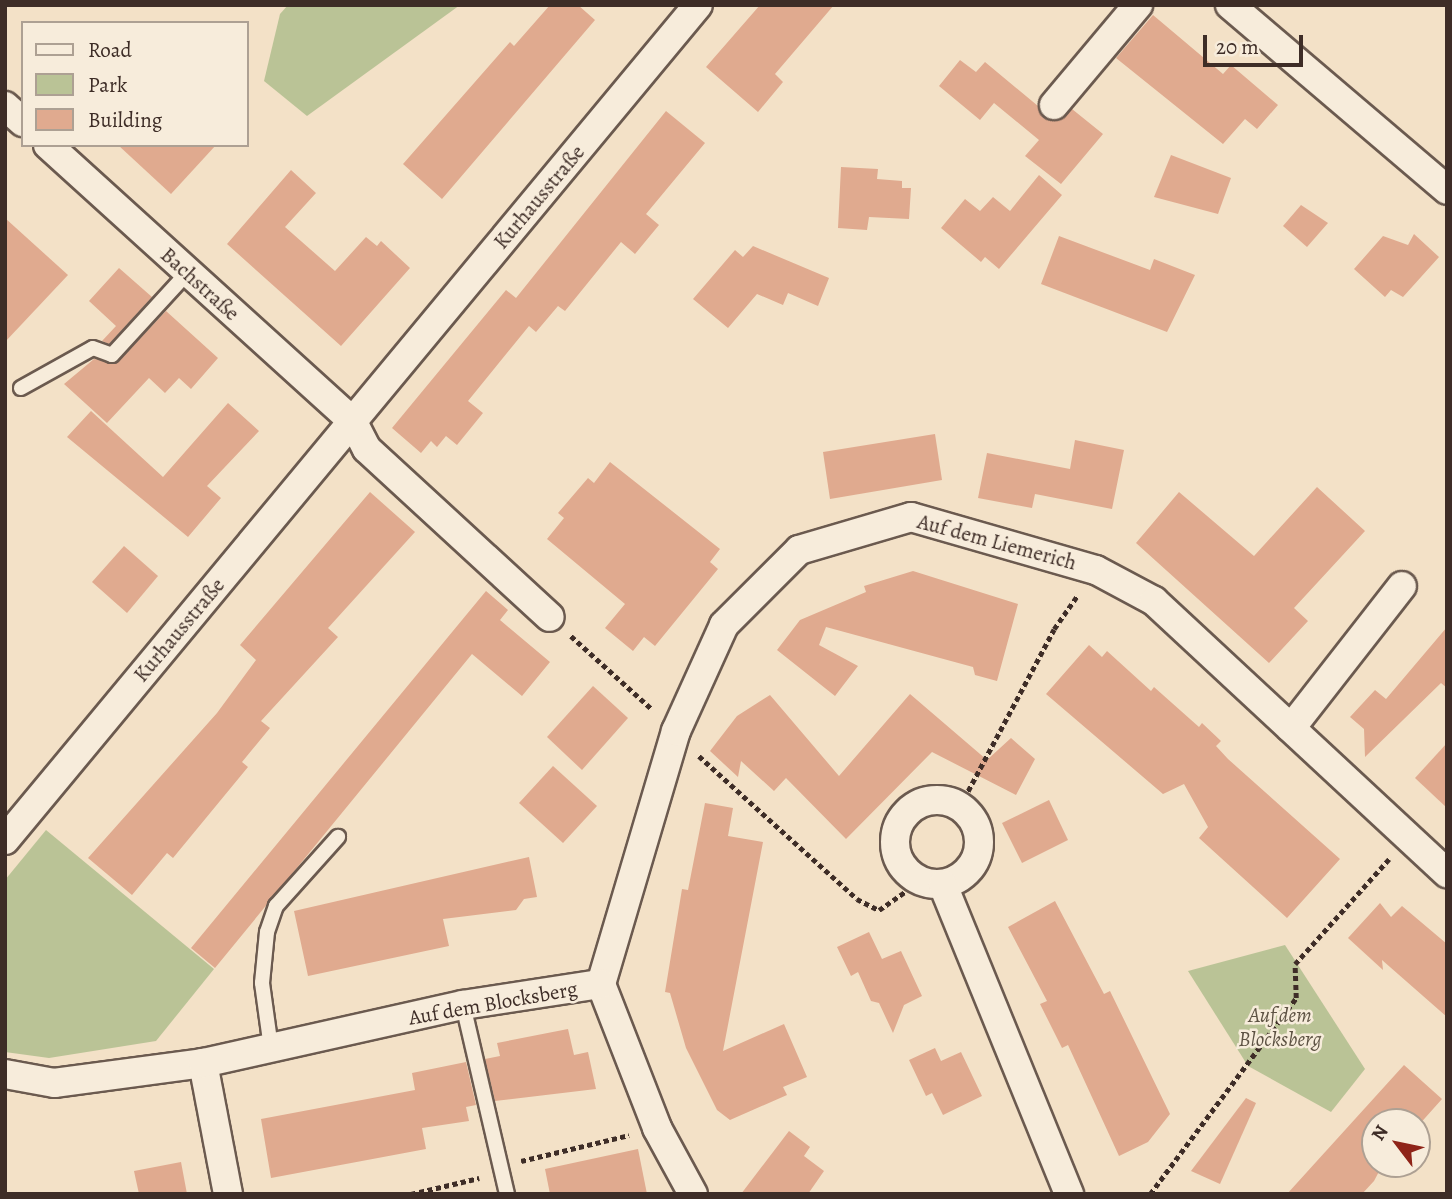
<!DOCTYPE html>
<meta charset="utf-8">
<style>
body{margin:0}
#map{position:relative;width:1452px;height:1199px;overflow:hidden;background:#f3e1c7;font-family:Alegreya,serif}
div>[style]{position:absolute}
.green>*{inset:0;background:#bac396}
.building>*{inset:0;background:#e0aa8f}
.path>*{height:4.5px;margin-top:-2.25px;transform-origin:0;background:repeating-linear-gradient(90deg,#3e2d27 0 5px,transparent 0 8.5px)}
.roads{filter:drop-shadow(2px 0 #6b5a4f) drop-shadow(-2px 0 #6b5a4f) drop-shadow(0 2px #6b5a4f) drop-shadow(0 -2px #6b5a4f)}
.service>*{height:14px;margin:-7px;padding:0 7px;transform-origin:7px;border-radius:7px;background:#f7ecdb}
.minor>*{height:28px;margin:-14px;padding:0 14px;transform-origin:14px;border-radius:14px;background:#f7ecdb}
.minor>.ring{margin:-14px;padding:0;box-sizing:content-box;background:none;border:28px solid #f7ecdb;border-radius:50%}
span{translate:-50% -50%;white-space:nowrap;text-align:center;line-height:1.15;-webkit-text-stroke:5px #f7ecdb;paint-order:stroke}
.street-label{font-size:21px;color:#3e2d27}
.park-label{font-size:21px;color:#5d5243;font-style:italic}
.frame{position:absolute;inset:0;border:7px solid #3e2d27;pointer-events:none}
.legend{position:absolute;left:21px;top:21px;width:228px;height:126px;box-sizing:border-box;background:#f7ecdb;border:2px solid #ada093;margin:0;padding:9px 12px;list-style:none;font-size:21px;color:#3e2d27}
.legend li{display:flex;align-items:center;gap:14px;height:35px}
.legend b{width:35px;border:2px solid #ada093}
.north{position:absolute;left:1361px;top:1108px;width:70px;height:70px;box-sizing:border-box;background:#f7ecdb;border:2px solid #ada093;border-radius:50%;rotate:302deg;font-size:19px;font-weight:700;line-height:28px;text-align:center;color:#3e2d27}
.north::after{content:'';display:block;margin:auto;width:24px;height:32px;background:#8f2418;clip-path:polygon(50% 0,100% 100%,50% 72%,0 100%)}
.scale{position:absolute;left:1203px;top:35px;width:100px;height:32px;box-sizing:border-box;border:4px solid #3e2d27;border-top:0;padding-left:9px;font-size:21px;line-height:24px;white-space:nowrap;color:#3e2d27;-webkit-text-stroke:5px #f7ecdb;paint-order:stroke}
</style>
<div id="map">
<div class="green">
<i style="clip-path:polygon(288px 5px,460px 5px,307px 116px,264px 81px,280px 14px)"></i>
<i style="clip-path:polygon(46px 830px,214px 969px,156px 1041px,49px 1058px,5px 1052px,5px 880px)"></i>
<i style="clip-path:polygon(1285px 945px,1365px 1069px,1331px 1112px,1248px 1066px,1188px 971px)"></i>
</div>
<div class="building">
<i style="clip-path:polygon(550px 5px,578px 5px,595px 20px,442px 199px,403px 164px,510px 42px,514px 46px)"></i>
<i style="clip-path:polygon(760px 5px,834px 5px,775px 74px,783px 82px,758px 112px,706px 67px)"></i>
<i style="clip-path:polygon(1153px 15px,1223px 74px,1231px 65px,1278px 105px,1257px 129px,1245px 119px,1223px 144px,1116px 58px)"></i>
<i style="clip-path:polygon(960px 60px,976px 72px,985px 62px,1038px 106px,1044px 118px,1059px 121px,1072px 109px,1103px 134px,1061px 184px,1025px 156px,1039px 140px,994px 103px,980px 120px,939px 86px)"></i>
<i style="clip-path:polygon(666px 111px,705px 143px,646px 214px,659px 225px,635px 254px,621px 242px,565px 311px,558px 306px,536px 332px,529px 326px,468px 401px,483px 413px,457px 445px,446px 436px,437px 447px,431px 441px,421px 453px,392px 428px,506px 290px,516px 298px)"></i>
<i style="clip-path:polygon(118px 145px,216px 145px,171px 194px)"></i>
<i style="clip-path:polygon(1171px 155px,1231px 178px,1218px 214px,1154px 197px)"></i>
<i style="clip-path:polygon(841px 167px,878px 169px,877px 179px,902px 181px,902px 188px,911px 188px,909px 219px,869px 217px,867px 230px,838px 228px)"></i>
<i style="clip-path:polygon(291px 170px,316px 193px,285px 227px,335px 271px,366px 237px,377px 246px,381px 241px,410px 268px,341px 346px,227px 244px)"></i>
<i style="clip-path:polygon(1039px 175px,1062px 195px,999px 269px,985px 257px,981px 262px,941px 228px,965px 199px,980px 211px,993px 197px,1010px 211px)"></i>
<i style="clip-path:polygon(1301px 205px,1328px 223px,1307px 247px,1283px 226px)"></i>
<i style="clip-path:polygon(5px 218px,68px 275px,5px 342px)"></i>
<i style="clip-path:polygon(1414px 234px,1439px 257px,1403px 297px,1391px 290px,1385px 297px,1354px 269px,1383px 236px,1408px 245px)"></i>
<i style="clip-path:polygon(1059px 236px,1150px 270px,1154px 259px,1195px 275px,1167px 332px,1041px 284px)"></i>
<i style="clip-path:polygon(753px 246px,829px 278px,818px 306px,788px 293px,783px 305px,757px 294px,728px 328px,693px 299px,735px 250px,743px 257px)"></i>
<i style="clip-path:polygon(119px 268px,152px 297px,109px 344px,102px 341px,116px 326px,89px 301px)"></i>
<i style="clip-path:polygon(166px 311px,218px 358px,191px 389px,179px 378px,165px 393px,149px 378px,107px 423px,64px 384px,94px 359px,118px 362px)"></i>
<i style="clip-path:polygon(228px 403px,259px 431px,207px 486px,221px 498px,188px 537px,67px 437px,91px 411px,163px 477px)"></i>
<i style="clip-path:polygon(935px 434px,942px 480px,830px 499px,823px 452px)"></i>
<i style="clip-path:polygon(1075px 440px,1124px 450px,1112px 509px,1035px 494px,1032px 508px,978px 498px,987px 453px,1070px 469px)"></i>
<i style="clip-path:polygon(610px 462px,720px 549px,710px 562px,718px 569px,655px 646px,644px 637px,633px 651px,605px 628px,625px 604px,547px 539px,564px 518px,558px 513px,588px 478px,594px 483px)"></i>
<i style="clip-path:polygon(1317px 487px,1365px 531px,1294px 608px,1308px 621px,1269px 663px,1136px 543px,1179px 492px,1254px 556px)"></i>
<i style="clip-path:polygon(370px 492px,415px 532px,328px 628px,338px 637px,261px 721px,270px 728px,242px 762px,248px 767px,173px 858px,167px 853px,132px 895px,88px 858px,217px 713px,256px 660px,240px 645px)"></i>
<i style="clip-path:polygon(124px 546px,158px 576px,127px 613px,92px 582px)"></i>
<i style="clip-path:polygon(913px 571px,1018px 604px,997px 681px,975px 675px,973px 667px,826px 627px,819px 645px,858px 666px,835px 696px,777px 650px,800px 620px,866px 592px,864px 586px)"></i>
<i style="clip-path:polygon(486px 591px,508px 610px,500px 620px,550px 662px,522px 696px,472px 654px,215px 968px,191px 948px)"></i>
<i style="clip-path:polygon(1447px 627px,1447px 688px,1441px 683px,1365px 757px,1364px 729px,1350px 717px,1375px 690px,1386px 699px)"></i>
<i style="clip-path:polygon(1089px 645px,1102px 657px,1107px 651px,1151px 691px,1154px 687px,1199px 727px,1202px 723px,1221px 741px,1216px 746px,1228px 759px,1340px 859px,1287px 918px,1199px 838px,1208px 827px,1184px 784px,1163px 794px,1046px 694px)"></i>
<i style="clip-path:polygon(593px 686px,628px 718px,582px 770px,547px 737px)"></i>
<i style="clip-path:polygon(910px 694px,987px 760px,1011px 738px,1035px 759px,1016px 795px,932px 752px,846px 839px,786px 778px,774px 791px,741px 761px,738px 777px,710px 751px,737px 716px,770px 695px,839px 776px)"></i>
<i style="clip-path:polygon(1447px 743px,1447px 808px,1415px 778px)"></i>
<i style="clip-path:polygon(553px 766px,597px 806px,563px 843px,519px 803px)"></i>
<i style="clip-path:polygon(1049px 800px,1068px 840px,1022px 863px,1002px 823px)"></i>
<i style="clip-path:polygon(705px 803px,733px 808px,728px 836px,763px 842px,723px 1051px,784px 1024px,807px 1077px,783px 1087px,787px 1095px,730px 1120px,717px 1110px,686px 1048px,670px 993px,665px 992px,682px 889px,688px 890px)"></i>
<i style="clip-path:polygon(529px 857px,537px 897px,524px 899px,516px 910px,443px 919px,449px 946px,308px 976px,294px 911px)"></i>
<i style="clip-path:polygon(1055px 901px,1104px 994px,1110px 991px,1170px 1114px,1148px 1142px,1119px 1156px,1068px 1045px,1062px 1048px,1040px 1004px,1047px 1001px,1008px 927px)"></i>
<i style="clip-path:polygon(1380px 903px,1391px 917px,1402px 906px,1447px 944px,1447px 1017px,1382px 960px,1383px 970px,1348px 938px)"></i>
<i style="clip-path:polygon(869px 932px,882px 959px,901px 951px,922px 996px,904px 1005px,893px 1033px,879px 1003px,871px 1001px,858px 972px,851px 976px,837px 947px)"></i>
<i style="clip-path:polygon(568px 1029px,574px 1055px,588px 1052px,596px 1089px,495px 1101px,485px 1059px,500px 1056px,497px 1043px)"></i>
<i style="clip-path:polygon(935px 1048px,941px 1061px,961px 1052px,982px 1096px,943px 1115px,932px 1093px,926px 1096px,909px 1060px)"></i>
<i style="clip-path:polygon(466px 1062px,476px 1105px,466px 1107px,469px 1121px,422px 1128px,426px 1149px,271px 1178px,261px 1119px,415px 1090px,412px 1073px)"></i>
<i style="clip-path:polygon(1404px 1065px,1442px 1099px,1417px 1127px,1417px 1122px,1375px 1122px,1375px 1164px,1383px 1164px,1374px 1181px,1362px 1194px,1287px 1194px)"></i>
<i style="clip-path:polygon(1246px 1098px,1256px 1103px,1220px 1184px,1191px 1171px)"></i>
<i style="clip-path:polygon(789px 1131px,810px 1147px,804px 1156px,824px 1171px,808px 1194px,741px 1194px)"></i>
<i style="clip-path:polygon(638px 1149px,647px 1194px,550px 1194px,545px 1169px)"></i>
<i style="clip-path:polygon(181px 1162px,187px 1194px,139px 1194px,134px 1171px)"></i>
</div>
<div class="path">
<i style="left:571px;top:636px;width:110px;rotate:42.1deg"></i>
<i style="left:699px;top:756px;width:213px;rotate:42.1deg"></i>
<i style="left:857px;top:899px;width:25px;rotate:27deg"></i>
<i style="left:879px;top:910px;width:40px;rotate:-34.9deg"></i>
<i style="left:960px;top:806px;width:200px;rotate:-62deg"></i>
<i style="left:1054px;top:629px;width:40px;rotate:-55.1deg"></i>
<i style="left:521px;top:1161px;width:111px;rotate:-13.5deg"></i>
<i style="left:411px;top:1194px;width:70px;rotate:-13.2deg"></i>
<i style="left:1150px;top:1194px;width:244px;rotate:-53.3deg"></i>
<i style="left:1296px;top:998px;width:34px;rotate:-92deg"></i>
<i style="left:1295px;top:964px;width:141px;rotate:-48.2deg"></i>
</div>
<div class="roads">
<div class="service">
<i style="left:21px;top:388px;width:82px;rotate:-29.1deg"></i>
<i style="left:93px;top:348px;width:20px;rotate:20deg"></i>
<i style="left:112px;top:355px;width:113px;rotate:-47.5deg"></i>
<i style="left:463px;top:1005px;width:194px;rotate:76.9deg"></i>
<i style="left:271px;top:1048px;width:66px;rotate:-97.9deg"></i>
<i style="left:262px;top:983px;width:51px;rotate:-84.4deg"></i>
<i style="left:267px;top:932px;width:28px;rotate:-71deg"></i>
<i style="left:276px;top:906px;width:93px;rotate:-48.1deg"></i>
</div>
<div class="minor">
<i style="left:1230px;top:5px;width:285px;rotate:40.4deg"></i>
<i style="left:1054px;top:105px;width:131px;rotate:-50deg"></i>
<i style="left:5px;top:106px;width:24px;rotate:42deg"></i>
<i style="left:48px;top:145px;width:412px;rotate:42.2deg"></i>
<i style="left:353px;top:422px;width:30px;rotate:63deg"></i>
<i style="left:367px;top:449px;width:248px;rotate:42.6deg"></i>
<i style="left:1291px;top:728px;width:180px;rotate:-52deg"></i>
<i class="ring" style="left:895px;top:800px;width:56px;height:56px"></i>
<i style="left:5px;top:840px;width:1085px;rotate:-50.31deg"></i>
<i style="left:943px;top:885px;width:334px;rotate:67.8deg"></i>
<i style="left:601px;top:984px;width:264px;rotate:-73.5deg"></i>
<i style="left:676px;top:731px;width:116px;rotate:-65.6deg"></i>
<i style="left:724px;top:625px;width:106px;rotate:-45deg"></i>
<i style="left:799px;top:550px;width:117px;rotate:-16.4deg"></i>
<i style="left:911px;top:517px;width:192px;rotate:16deg"></i>
<i style="left:1096px;top:570px;width:66px;rotate:28.1deg"></i>
<i style="left:1154px;top:601px;width:400px;rotate:42.9deg"></i>
<i style="left:601px;top:984px;width:155px;rotate:68.7deg"></i>
<i style="left:657px;top:1128px;width:75px;rotate:61.4deg"></i>
<i style="left:203px;top:1063px;width:133px;rotate:79.2deg"></i>
<i style="left:5px;top:1074px;width:50px;rotate:10.4deg"></i>
<i style="left:54px;top:1083px;width:150px;rotate:-7.6deg"></i>
<i style="left:203px;top:1063px;width:266px;rotate:-12.6deg"></i>
<i style="left:463px;top:1005px;width:140px;rotate:-8.7deg"></i>
</div>
</div>
<div class="street-label">
<span style="left:539px;top:197px;rotate:-50deg">Kurhausstraße</span>
<span style="left:200px;top:284px;rotate:42deg">Bachstraße</span>
<span style="left:997px;top:542px;rotate:15deg">Auf dem Liemerich</span>
<span style="left:179px;top:630px;rotate:-50deg">Kurhausstraße</span>
<span style="left:493px;top:1003px;rotate:-10deg">Auf dem Blocksberg</span>
</div>
<div class="park-label">
<span style="left:1280px;top:1027px">Auf dem<br>Blocksberg</span>
</div>
<div class="frame"></div>
<ul class="legend">
<li><b style="height:9px;background:#f7ecdb"></b>Road</li>
<li><b style="height:19px;background:#bac396"></b>Park</li>
<li><b style="height:19px;background:#e0aa8f"></b>Building</li>
</ul>
<div class="north">N</div>
<div class="scale">20 m</div>
</div>
